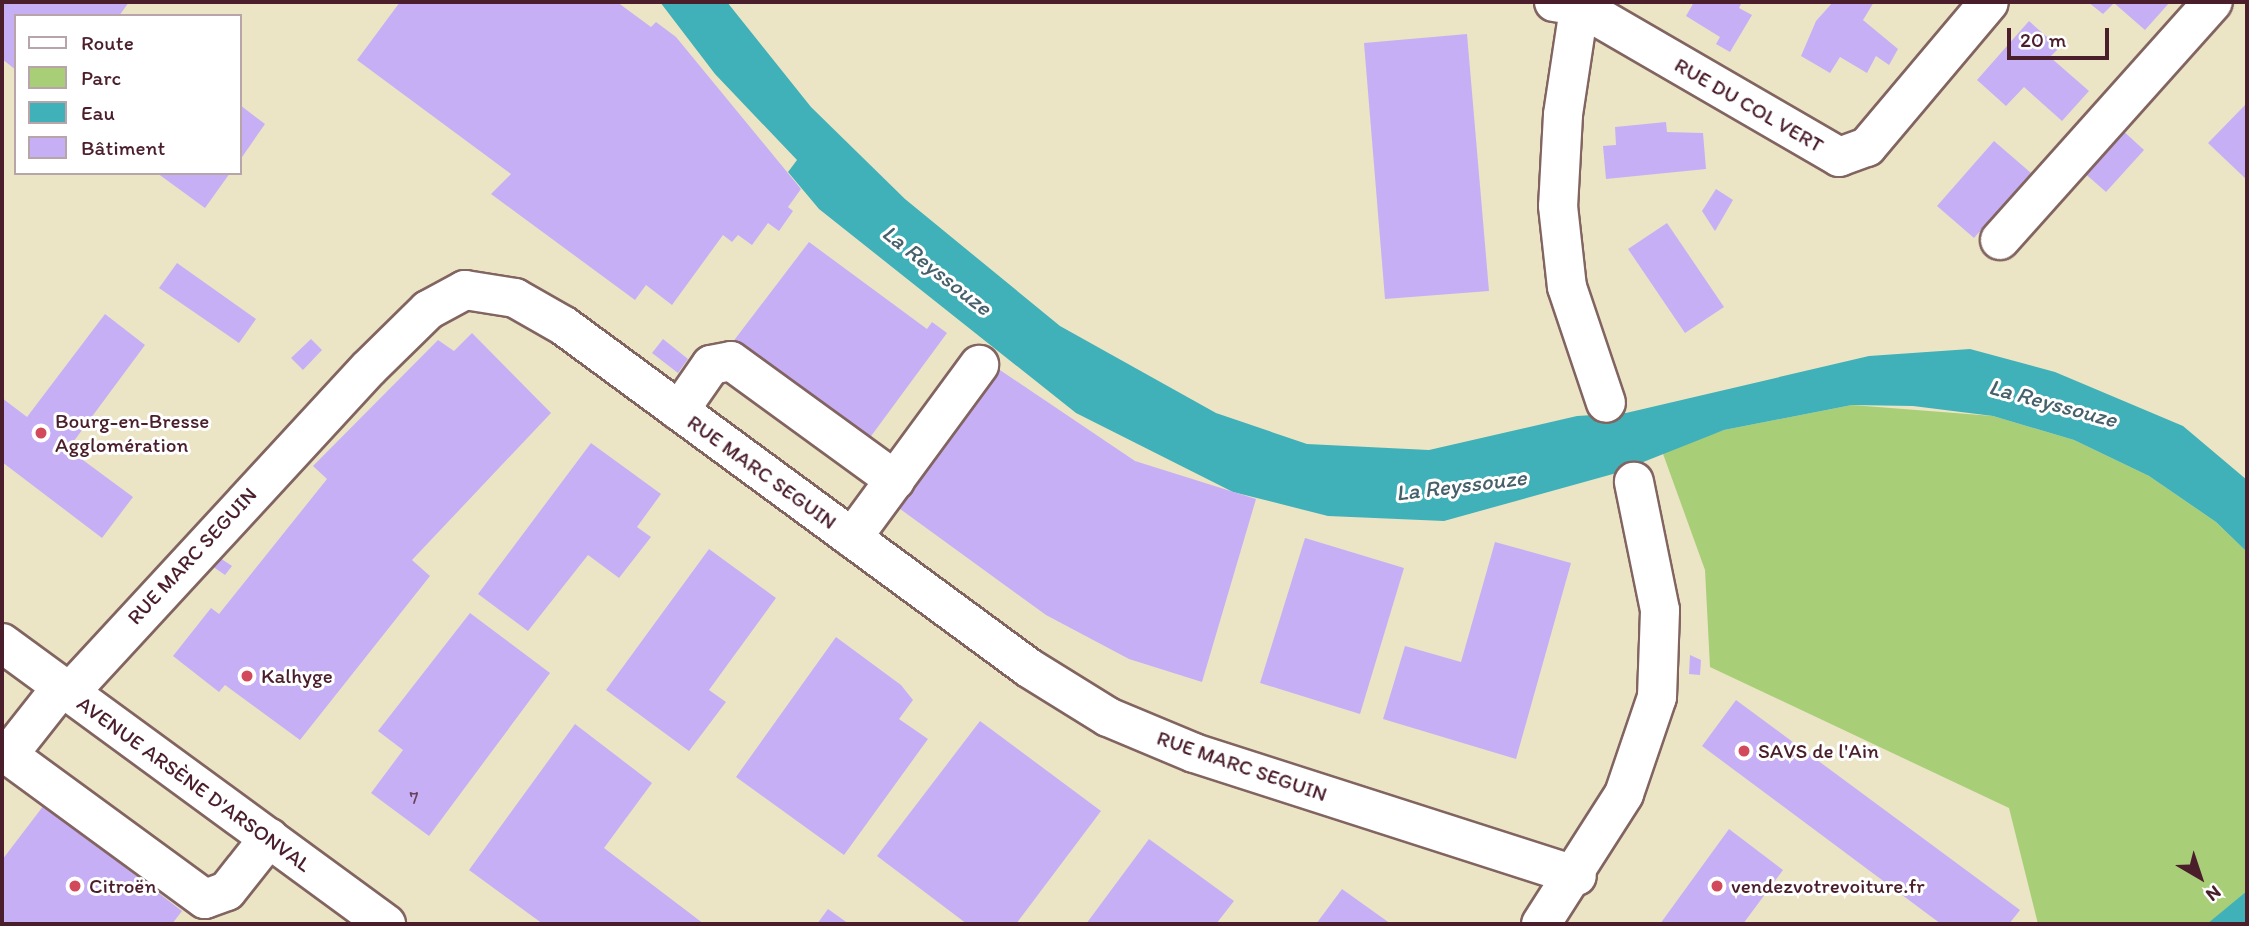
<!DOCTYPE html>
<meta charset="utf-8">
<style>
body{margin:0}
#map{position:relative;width:2249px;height:926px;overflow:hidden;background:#ebe5c6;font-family:Itim,sans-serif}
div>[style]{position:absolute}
.green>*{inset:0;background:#a9ce78}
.water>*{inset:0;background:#41b1b9}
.building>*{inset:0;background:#c7aff6}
.roads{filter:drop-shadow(2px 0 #826461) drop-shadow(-2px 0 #826461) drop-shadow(0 2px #826461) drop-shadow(0 -2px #826461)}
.minor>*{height:38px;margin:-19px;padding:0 19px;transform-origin:19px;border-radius:19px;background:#fff}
.dots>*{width:19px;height:19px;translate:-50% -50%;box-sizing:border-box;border:4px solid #fff;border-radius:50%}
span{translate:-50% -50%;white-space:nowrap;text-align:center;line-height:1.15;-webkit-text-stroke:6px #fff;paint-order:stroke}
.number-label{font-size:18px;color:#69435e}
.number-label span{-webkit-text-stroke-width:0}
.street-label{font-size:21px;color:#4a1f2b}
.poi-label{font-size:21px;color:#4a1f2b}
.left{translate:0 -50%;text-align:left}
.water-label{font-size:23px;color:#46616b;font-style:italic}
.frame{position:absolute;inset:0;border:4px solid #4a1f2b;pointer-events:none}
.legend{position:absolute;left:14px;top:14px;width:228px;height:161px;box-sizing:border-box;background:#fff;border:2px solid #b7a5aa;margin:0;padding:9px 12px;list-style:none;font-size:21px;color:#4a1f2b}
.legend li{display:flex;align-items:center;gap:14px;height:35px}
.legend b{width:35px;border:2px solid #b7a5aa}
.north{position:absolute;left:2165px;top:842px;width:70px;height:70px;-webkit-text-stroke:5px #fff;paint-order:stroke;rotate:141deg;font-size:19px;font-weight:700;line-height:28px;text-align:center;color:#4a1f2b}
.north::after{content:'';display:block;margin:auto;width:24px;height:32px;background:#4a1f2b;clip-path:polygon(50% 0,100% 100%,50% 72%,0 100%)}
.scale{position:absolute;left:2007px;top:28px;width:102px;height:32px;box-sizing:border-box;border:4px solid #4a1f2b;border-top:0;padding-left:9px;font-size:21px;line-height:24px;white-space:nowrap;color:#4a1f2b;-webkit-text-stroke:5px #fff;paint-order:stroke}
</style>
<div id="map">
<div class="green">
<i style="clip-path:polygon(1852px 405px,1993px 416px,2074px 440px,2149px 476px,2216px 522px,2247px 552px,2247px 924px,2038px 924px,2009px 808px,1710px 667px,1705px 570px,1662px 451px,1724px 430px)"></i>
</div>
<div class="water">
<i style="clip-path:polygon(660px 2px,727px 2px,811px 107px,905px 199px,1060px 326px,1216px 413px,1307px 444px,1429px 450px,1577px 416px,1626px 413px,1869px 356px,1970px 349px,2055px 372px,2183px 426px,2247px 480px,2247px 552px,2216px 522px,2149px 476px,2074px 440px,1993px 416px,1913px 406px,1852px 405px,1724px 430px,1613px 474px,1444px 521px,1328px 516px,1233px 492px,1076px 413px,819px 209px,788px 172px,797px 160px,715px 74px)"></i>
<i style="clip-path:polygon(2247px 891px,2247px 924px,2207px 924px)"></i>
</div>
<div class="building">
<i style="clip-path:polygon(2px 2px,129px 2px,119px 16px,16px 16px,16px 70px,2px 59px)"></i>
<i style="clip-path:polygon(400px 2px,617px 2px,651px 27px,656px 22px,676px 37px,801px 189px,788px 207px,793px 211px,779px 231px,768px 223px,752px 245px,738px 235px,732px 242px,723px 235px,672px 305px,646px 285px,635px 300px,491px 194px,511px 174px,357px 60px)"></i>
<i style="clip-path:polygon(1694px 2px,1742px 2px,1739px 8px,1752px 15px,1730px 52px,1716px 44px,1720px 37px,1686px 16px)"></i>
<i style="clip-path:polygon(1833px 2px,1874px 2px,1863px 20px,1898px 49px,1889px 65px,1876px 56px,1867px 73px,1840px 57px,1830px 73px,1801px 56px,1816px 21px)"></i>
<i style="clip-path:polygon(2088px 2px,2170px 2px,2145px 30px,2114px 3px,2103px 14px)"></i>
<i style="clip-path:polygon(2029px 21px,2059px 48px,2050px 57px,2089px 91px,2062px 121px,2024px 87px,2006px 106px,1977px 80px)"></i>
<i style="clip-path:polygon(1467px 34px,1489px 291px,1385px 299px,1364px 43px)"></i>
<i style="clip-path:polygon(2247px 103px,2247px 180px,2208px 143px)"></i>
<i style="clip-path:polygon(240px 105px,265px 124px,240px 160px)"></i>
<i style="clip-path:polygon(1666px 122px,1667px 132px,1703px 133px,1706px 169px,1606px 179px,1603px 146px,1616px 145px,1615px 127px)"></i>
<i style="clip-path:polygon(2120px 128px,2144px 150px,2106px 192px,2081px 170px)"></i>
<i style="clip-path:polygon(1994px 141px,2031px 173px,1974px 238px,1937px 206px)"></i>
<i style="clip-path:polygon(157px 173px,230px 173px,205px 208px)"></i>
<i style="clip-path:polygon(1716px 189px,1733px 200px,1715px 231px,1702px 211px)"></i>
<i style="clip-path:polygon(1667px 223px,1724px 307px,1685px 333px,1628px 249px)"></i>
<i style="clip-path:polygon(809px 242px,927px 329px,932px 322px,947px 333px,866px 443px,732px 343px)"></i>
<i style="clip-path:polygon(177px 263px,256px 319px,239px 343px,159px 288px)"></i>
<i style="clip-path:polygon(105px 314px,145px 345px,68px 449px,133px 497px,102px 538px,2px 462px,2px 398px,27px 417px)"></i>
<i style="clip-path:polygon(472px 333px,551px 413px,412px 560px,430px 576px,300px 740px,225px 685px,219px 692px,173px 656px,211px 608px,219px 614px,327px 479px,313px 466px,438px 340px,454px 351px)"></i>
<i style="clip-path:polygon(311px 339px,322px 350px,303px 370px,291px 358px)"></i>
<i style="clip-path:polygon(663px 339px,688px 359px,678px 373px,652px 353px)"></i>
<i style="clip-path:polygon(994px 366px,1135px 461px,1256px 499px,1202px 682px,1129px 659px,1046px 615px,896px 506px)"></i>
<i style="clip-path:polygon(591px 443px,661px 494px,637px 527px,651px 537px,619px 578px,588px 555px,528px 631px,478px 594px)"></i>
<i style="clip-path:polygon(1305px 538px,1404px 568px,1360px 714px,1260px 683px)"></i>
<i style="clip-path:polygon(1495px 542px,1571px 563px,1516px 759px,1383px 719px,1405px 646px,1461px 662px)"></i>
<i style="clip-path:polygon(709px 549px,776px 598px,709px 690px,726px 702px,689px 751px,606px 690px)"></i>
<i style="clip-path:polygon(220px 558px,232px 566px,225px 575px,212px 566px)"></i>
<i style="clip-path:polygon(470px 613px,550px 673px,429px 836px,371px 793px,403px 750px,378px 731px)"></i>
<i style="clip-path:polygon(836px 637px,901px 685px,913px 700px,899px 719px,928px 739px,844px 855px,736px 777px)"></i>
<i style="clip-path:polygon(1690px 655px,1701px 660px,1700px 675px,1689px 674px)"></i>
<i style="clip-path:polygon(1736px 700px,2020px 910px,2009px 924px,1941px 924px,1702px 746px)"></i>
<i style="clip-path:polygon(980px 721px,1101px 811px,1016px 924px,967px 924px,877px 856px)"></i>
<i style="clip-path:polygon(575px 724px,652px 783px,604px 848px,704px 924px,543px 924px,469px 870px)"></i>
<i style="clip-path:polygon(44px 805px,182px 911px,172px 924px,2px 924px,2px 860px)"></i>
<i style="clip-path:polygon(1729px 829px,1783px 870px,1743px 924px,1660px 924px)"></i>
<i style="clip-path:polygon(1149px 839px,1234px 901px,1216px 924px,1086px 924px)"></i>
<i style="clip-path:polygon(1342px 889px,1391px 924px,1316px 924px)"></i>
<i style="clip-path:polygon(828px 909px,849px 924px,817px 924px)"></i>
</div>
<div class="roads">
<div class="minor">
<i style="left:1554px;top:2px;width:25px;rotate:9deg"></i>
<i style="left:1579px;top:6px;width:301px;rotate:30.1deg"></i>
<i style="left:1839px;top:157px;width:30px;rotate:-20deg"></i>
<i style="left:1867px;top:147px;width:189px;rotate:-49.9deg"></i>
<i style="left:1580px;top:2px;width:114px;rotate:98.6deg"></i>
<i style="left:1563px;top:115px;width:91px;rotate:93.1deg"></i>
<i style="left:1558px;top:206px;width:81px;rotate:83.7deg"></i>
<i style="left:1567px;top:287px;width:122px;rotate:71.4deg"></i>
<i style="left:2000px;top:240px;width:319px;rotate:-48.2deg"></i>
<i style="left:679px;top:411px;width:56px;rotate:-55.2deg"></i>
<i style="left:711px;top:365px;width:20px;rotate:-11deg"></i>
<i style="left:731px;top:361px;width:203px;rotate:36deg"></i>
<i style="left:852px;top:538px;width:215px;rotate:-53.7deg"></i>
<i style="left:2px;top:643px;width:476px;rotate:36.2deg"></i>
<i style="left:69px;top:693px;width:442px;rotate:-47.3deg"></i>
<i style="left:369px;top:368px;width:83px;rotate:-44.5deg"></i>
<i style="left:428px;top:310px;width:42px;rotate:-28.4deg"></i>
<i style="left:465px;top:290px;width:51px;rotate:9.1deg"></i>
<i style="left:515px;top:298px;width:56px;rotate:29.7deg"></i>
<i style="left:564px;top:326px;width:577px;rotate:36.33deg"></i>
<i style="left:1029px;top:668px;width:93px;rotate:31.8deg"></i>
<i style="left:1108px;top:717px;width:93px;rotate:22.7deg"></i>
<i style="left:1194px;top:753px;width:402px;rotate:17.8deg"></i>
<i style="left:2px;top:751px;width:7px;rotate:34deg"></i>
<i style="left:8px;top:755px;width:85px;rotate:-51.7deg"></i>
<i style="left:8px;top:755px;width:244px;rotate:36.2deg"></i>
<i style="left:205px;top:899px;width:23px;rotate:-20deg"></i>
<i style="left:227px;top:891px;width:68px;rotate:-51.6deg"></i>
<i style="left:1541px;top:924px;width:154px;rotate:-57.4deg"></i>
<i style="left:1624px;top:794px;width:102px;rotate:-71.2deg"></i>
<i style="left:1657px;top:697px;width:87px;rotate:-88deg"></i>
<i style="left:1660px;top:610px;width:131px;rotate:-101.5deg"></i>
</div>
</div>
<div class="dots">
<i style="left:41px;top:433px;background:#d1495b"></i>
<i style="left:247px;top:676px;background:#d1495b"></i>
<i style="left:1744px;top:751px;background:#d1495b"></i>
<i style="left:75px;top:886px;background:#d1495b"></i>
<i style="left:1717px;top:886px;background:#d1495b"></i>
</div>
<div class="number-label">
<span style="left:414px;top:798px">7</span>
</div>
<div class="street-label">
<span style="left:1749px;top:105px;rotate:30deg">RUE DU COL VERT</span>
<span style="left:762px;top:472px;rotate:36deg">RUE MARC SEGUIN</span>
<span style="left:192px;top:556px;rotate:-47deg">RUE MARC SEGUIN</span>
<span style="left:1242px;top:766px;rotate:19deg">RUE MARC SEGUIN</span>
<span style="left:194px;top:784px;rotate:36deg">AVENUE ARSÈNE D'ARSONVAL</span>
</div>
<div class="poi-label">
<span class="left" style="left:55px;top:433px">Bourg-en-Bresse<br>Agglomération</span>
<span class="left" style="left:261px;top:676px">Kalhyge</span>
<span class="left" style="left:1758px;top:751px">SAVS de l'Ain</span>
<span class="left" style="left:89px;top:886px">Citroën</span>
<span class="left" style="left:1731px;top:886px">vendezvotrevoiture.fr</span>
</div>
<div class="water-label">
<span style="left:937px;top:270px;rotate:38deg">La Reyssouze</span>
<span style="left:2053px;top:403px;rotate:15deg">La Reyssouze</span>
<span style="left:1461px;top:485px;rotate:-7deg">La Reyssouze</span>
</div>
<div class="frame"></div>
<ul class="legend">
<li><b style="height:9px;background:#fff"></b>Route</li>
<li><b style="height:19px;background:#a9ce78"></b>Parc</li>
<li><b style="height:19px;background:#41b1b9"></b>Eau</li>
<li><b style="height:19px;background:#c7aff6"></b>Bâtiment</li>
</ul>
<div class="north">N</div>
<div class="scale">20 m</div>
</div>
